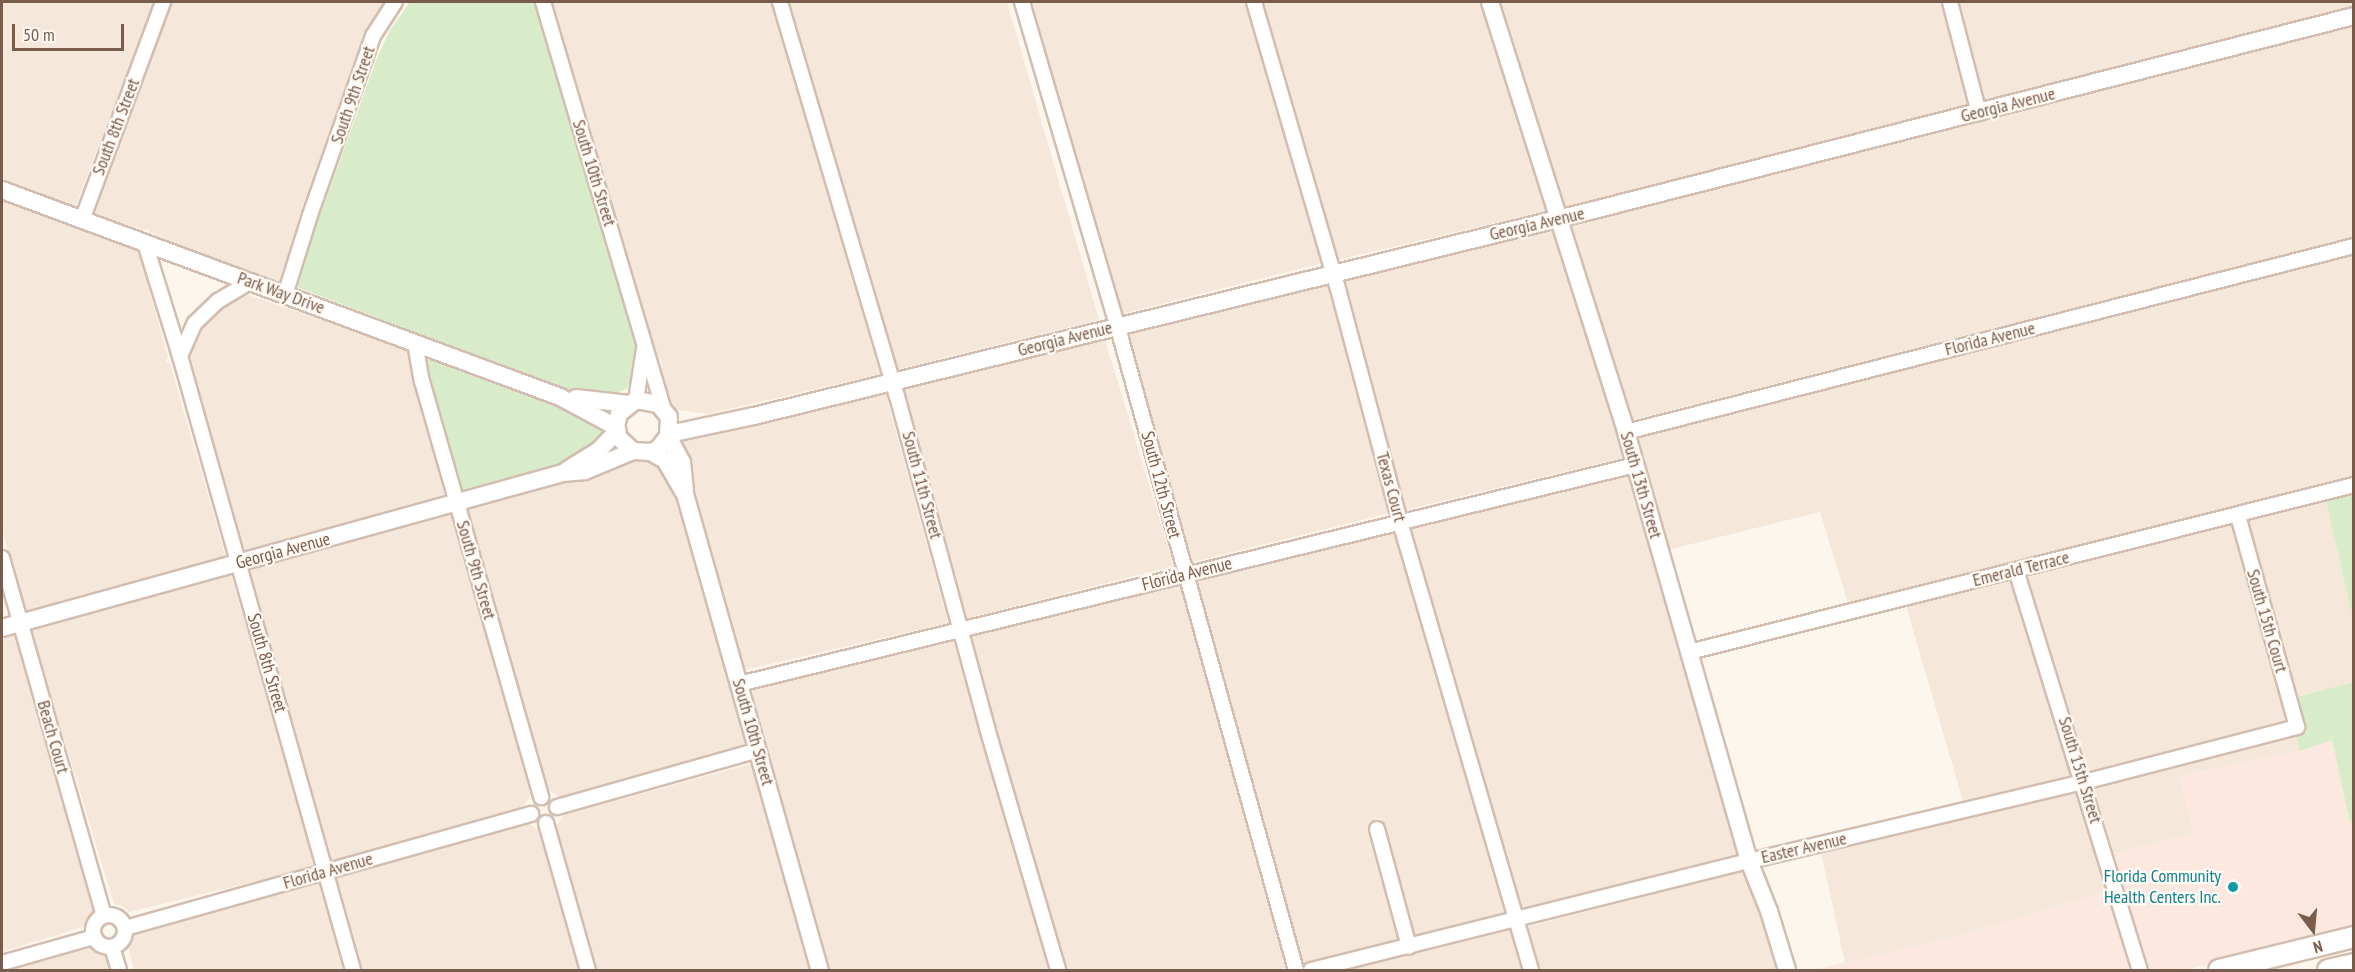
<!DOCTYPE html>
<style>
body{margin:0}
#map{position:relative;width:2355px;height:972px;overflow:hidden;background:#fdf6ec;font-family:"PT Sans Narrow",sans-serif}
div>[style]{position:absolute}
.residential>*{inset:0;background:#f5e8da}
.commercial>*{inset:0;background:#fde8e0}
.green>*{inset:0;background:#d8ecc9}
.roads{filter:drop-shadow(2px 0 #d1beb0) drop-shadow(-2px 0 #d1beb0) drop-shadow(0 2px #d1beb0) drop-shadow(0 -2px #d1beb0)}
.minor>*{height:14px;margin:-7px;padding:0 7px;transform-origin:7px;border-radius:7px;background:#fff}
.minor>.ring{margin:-7px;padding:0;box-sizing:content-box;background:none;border:14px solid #fff;border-radius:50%}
.tertiary>*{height:16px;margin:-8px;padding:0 8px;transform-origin:8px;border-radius:8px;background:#fff}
.secondary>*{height:20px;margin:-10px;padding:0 10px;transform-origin:10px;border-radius:10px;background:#fff}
.dots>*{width:16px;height:16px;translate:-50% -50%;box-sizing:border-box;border:3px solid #fffaf3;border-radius:50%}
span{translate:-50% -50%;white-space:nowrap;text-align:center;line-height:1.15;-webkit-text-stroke:4.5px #fffaf3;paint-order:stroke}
.street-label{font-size:18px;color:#7a5c4d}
.culture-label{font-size:18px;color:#0d838f}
.right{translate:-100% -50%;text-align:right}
.frame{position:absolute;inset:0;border:3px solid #7a5c4d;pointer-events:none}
.north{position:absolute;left:2283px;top:900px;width:60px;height:60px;-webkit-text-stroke:4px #fffaf3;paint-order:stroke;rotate:164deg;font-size:16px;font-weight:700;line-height:24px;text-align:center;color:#7a5c4d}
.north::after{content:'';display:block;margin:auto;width:21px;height:27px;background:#7a5c4d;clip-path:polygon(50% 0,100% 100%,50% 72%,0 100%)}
.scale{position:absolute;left:12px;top:24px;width:112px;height:27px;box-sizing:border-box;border:3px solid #7a5c4d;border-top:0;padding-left:8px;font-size:18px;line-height:21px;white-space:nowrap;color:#7a5c4d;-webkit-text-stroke:4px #fffaf3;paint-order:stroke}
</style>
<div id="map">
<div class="residential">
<i style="clip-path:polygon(2px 2px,154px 2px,75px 207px,2px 181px)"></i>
<i style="clip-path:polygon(171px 2px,385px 2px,366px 32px,301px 210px,281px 288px,248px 276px,149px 232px,148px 228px,142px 230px,90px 212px)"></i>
<i style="clip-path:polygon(551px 2px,771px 2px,880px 374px,708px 414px,672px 409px,663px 379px,661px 360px,652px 346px,633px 284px)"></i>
<i style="clip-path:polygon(788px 2px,1007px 2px,1099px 320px,895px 370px)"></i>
<i style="clip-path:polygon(1023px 2px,1246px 2px,1322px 263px,1114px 316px)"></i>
<i style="clip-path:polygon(1262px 2px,1482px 2px,1550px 210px,1337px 260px)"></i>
<i style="clip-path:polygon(1498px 2px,1942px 2px,1969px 107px,1565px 207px)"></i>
<i style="clip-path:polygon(1958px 2px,2353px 2px,2354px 7px,1984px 103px)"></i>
<i style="clip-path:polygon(2353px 25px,2353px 237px,1632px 420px,1571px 223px,1988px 120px)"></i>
<i style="clip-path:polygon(2px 199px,137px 246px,168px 357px,166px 361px,170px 364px,226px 557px,26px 614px,2px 530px)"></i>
<i style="clip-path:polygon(1556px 227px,1626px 457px,1405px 510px,1342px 276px)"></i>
<i style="clip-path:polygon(2353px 255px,2353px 476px,1848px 603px,1820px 512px,1668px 550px,1637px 437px)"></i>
<i style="clip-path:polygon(1327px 280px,1390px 513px,1189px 563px,1119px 333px)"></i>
<i style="clip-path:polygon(249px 295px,408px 350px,444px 495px,241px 553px,185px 360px,201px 329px,222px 308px)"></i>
<i style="clip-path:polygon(1104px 337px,1174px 566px,963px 619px,900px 387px)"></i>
<i style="clip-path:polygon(885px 391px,948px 623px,744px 670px,691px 493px,693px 477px,690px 462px,678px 440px,696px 439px,706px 433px,710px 435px,711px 431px)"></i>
<i style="clip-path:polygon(639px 457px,661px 466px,673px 494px,676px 496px,749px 746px,560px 798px,547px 789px,466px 507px,561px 482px,590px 479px)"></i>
<i style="clip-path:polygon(1631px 473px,1739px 855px,1522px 910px,1409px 526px)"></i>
<i style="clip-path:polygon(2326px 501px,2353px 619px,2353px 682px,2297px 697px,2247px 521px)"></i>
<i style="clip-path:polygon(451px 511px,532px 793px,524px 806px,330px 863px,246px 570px)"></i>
<i style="clip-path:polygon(2232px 525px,2287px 720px,2089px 771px,2027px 576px)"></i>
<i style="clip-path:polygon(1394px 530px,1507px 914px,1414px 936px,1382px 818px,1367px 823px,1399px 940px,1302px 964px,1194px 580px)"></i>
<i style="clip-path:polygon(231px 574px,315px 867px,129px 912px,124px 907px,114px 904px,31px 630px)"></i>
<i style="clip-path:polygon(2011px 580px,2074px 775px,1963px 801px,1906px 606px)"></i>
<i style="clip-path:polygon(1179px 583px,1287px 967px,1275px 970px,1067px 970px,968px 636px)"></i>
<i style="clip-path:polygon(16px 635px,99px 909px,94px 913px,92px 924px,2px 952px,2px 639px)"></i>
<i style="clip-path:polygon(953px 640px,1050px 970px,829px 970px,749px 687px)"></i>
<i style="clip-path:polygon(2296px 736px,2300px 751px,2179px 776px,2195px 834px,2114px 853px,2094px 788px)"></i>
<i style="clip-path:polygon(754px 763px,813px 970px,597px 970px,555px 828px,564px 815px)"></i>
<i style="clip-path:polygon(2079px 792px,2109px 891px,1952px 938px,1845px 963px,1821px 853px)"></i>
<i style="clip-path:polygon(527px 823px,540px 831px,581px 970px,360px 970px,334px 879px)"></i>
<i style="clip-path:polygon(1745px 871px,1762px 913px,1779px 970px,1540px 970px,1527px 927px)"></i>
<i style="clip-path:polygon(319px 883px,344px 970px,134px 970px,127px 943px,132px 939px,134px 928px)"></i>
<i style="clip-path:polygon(1512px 930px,1523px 970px,1348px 970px)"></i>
<i style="clip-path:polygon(97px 941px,107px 948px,118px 970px,2px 970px)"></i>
</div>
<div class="commercial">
<i style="clip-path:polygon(2332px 739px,2350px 822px,2353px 822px,2353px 929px,2185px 970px,2148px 970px,2114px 853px,2195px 834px,2179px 776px,2300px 751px)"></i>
<i style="clip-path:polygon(2109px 891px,2132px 970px,1812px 970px,1952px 938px)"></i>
</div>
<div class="green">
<i style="clip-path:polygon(410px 2px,536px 2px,636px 337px,638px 352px,633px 375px,627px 389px,616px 393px,581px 395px,299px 288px,296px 282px,298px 276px,377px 58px,390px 30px)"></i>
<i style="clip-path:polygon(425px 356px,561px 405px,570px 414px,590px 420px,609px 432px,593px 446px,562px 464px,461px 490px)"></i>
<i style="clip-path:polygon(2353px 494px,2354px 494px,2353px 619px,2326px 501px)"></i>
<i style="clip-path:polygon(2353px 682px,2354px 822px,2350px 823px,2332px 740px,2300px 751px,2296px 736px,2307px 733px,2297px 697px)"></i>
</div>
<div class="roads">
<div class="minor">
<i style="left:543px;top:2px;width:423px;rotate:73.5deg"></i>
<i style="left:780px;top:2px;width:411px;rotate:73.5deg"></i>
<i style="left:897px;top:396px;width:344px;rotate:74.8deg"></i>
<i style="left:987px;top:728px;width:252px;rotate:73.6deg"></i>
<i style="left:1022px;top:2px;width:351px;rotate:73.6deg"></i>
<i style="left:1121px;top:339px;width:655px;rotate:74.5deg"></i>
<i style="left:1254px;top:2px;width:295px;rotate:73.7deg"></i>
<i style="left:1337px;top:285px;width:245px;rotate:75.1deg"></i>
<i style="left:1400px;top:522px;width:467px;rotate:73.7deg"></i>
<i style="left:1950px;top:2px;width:115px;rotate:75.4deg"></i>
<i style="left:82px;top:220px;width:233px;rotate:-69.6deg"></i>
<i style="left:145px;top:243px;width:118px;rotate:72.8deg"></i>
<i style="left:180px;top:356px;width:638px;rotate:74.26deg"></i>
<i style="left:285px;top:295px;width:84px;rotate:-72.6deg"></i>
<i style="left:310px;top:215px;width:190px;rotate:-70.6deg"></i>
<i style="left:373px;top:36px;width:40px;rotate:-57.1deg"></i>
<i style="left:415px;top:343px;width:39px;rotate:80deg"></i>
<i style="left:422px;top:381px;width:433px;rotate:74deg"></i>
<i style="left:180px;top:356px;width:36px;rotate:-66deg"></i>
<i style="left:195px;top:323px;width:32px;rotate:-44deg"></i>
<i style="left:218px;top:301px;width:37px;rotate:-31deg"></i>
<i style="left:636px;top:400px;width:52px;rotate:-81.1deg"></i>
<i style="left:1626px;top:432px;width:751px;rotate:-14.33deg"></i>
<i style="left:2px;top:558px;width:372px;rotate:74.1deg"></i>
<i style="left:2016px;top:570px;width:419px;rotate:72.8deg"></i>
<i style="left:1689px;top:652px;width:686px;rotate:-14.1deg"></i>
<i style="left:739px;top:684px;width:922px;rotate:-13.73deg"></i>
<i style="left:557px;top:807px;width:209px;rotate:-15.8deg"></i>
<i style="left:546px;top:823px;width:153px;rotate:74.1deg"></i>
<i style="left:1377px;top:829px;width:122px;rotate:74.8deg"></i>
<i class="ring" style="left:93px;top:915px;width:18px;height:18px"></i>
<i style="left:125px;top:928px;width:422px;rotate:-15.7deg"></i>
<i style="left:112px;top:947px;width:24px;rotate:73deg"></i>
<i style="left:2px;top:963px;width:96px;rotate:-15.8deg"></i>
<i style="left:1311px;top:970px;width:451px;rotate:-14deg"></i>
<i style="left:1749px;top:861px;width:344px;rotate:-13.3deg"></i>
<i style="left:2084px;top:782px;width:220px;rotate:-14.5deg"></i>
<i style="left:2297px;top:727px;width:220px;rotate:-105.6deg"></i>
</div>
<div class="tertiary">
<i style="left:1490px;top:2px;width:451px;rotate:72.4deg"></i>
<i style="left:1626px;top:432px;width:446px;rotate:74deg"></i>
<i style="left:1749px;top:861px;width:54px;rotate:68.2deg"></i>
<i style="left:1769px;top:911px;width:62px;rotate:73deg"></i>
<i style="left:2px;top:190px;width:595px;rotate:20.35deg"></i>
<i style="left:560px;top:397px;width:64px;rotate:28.2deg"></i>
<i style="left:576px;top:398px;width:53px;rotate:6.5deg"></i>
<i style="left:669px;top:434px;width:87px;rotate:-12deg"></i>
<i style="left:754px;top:416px;width:869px;rotate:-13.78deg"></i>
<i style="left:1598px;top:209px;width:780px;rotate:-14.32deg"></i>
<i style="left:668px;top:436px;width:30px;rotate:62deg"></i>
<i style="left:682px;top:462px;width:28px;rotate:84deg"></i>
<i style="left:651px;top:452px;width:8px;rotate:-23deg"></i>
<i style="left:658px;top:449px;width:16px;rotate:-52deg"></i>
<i style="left:668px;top:436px;width:19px;rotate:-87deg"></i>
<i style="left:669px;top:417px;width:17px;rotate:-130deg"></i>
<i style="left:658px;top:404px;width:22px;rotate:-170deg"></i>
<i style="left:636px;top:400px;width:22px;rotate:141deg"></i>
<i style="left:619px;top:414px;width:13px;rotate:103deg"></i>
<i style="left:616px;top:427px;width:11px;rotate:75deg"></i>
<i style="left:619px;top:438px;width:19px;rotate:43deg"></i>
<i style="left:633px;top:451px;width:18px;rotate:3deg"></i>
<i style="left:651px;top:452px;width:16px;rotate:30deg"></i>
<i style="left:665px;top:460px;width:39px;rotate:60deg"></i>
<i style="left:685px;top:494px;width:495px;rotate:74.2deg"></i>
<i style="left:567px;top:470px;width:36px;rotate:-32deg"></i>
<i style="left:598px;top:451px;width:28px;rotate:-46deg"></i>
<i style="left:2px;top:628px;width:582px;rotate:-15.45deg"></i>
<i style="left:563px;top:473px;width:22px;rotate:-5deg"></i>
<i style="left:585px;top:471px;width:52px;rotate:-22.6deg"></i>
</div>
<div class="secondary">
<i style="left:2219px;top:970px;width:139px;rotate:-13.7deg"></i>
<i style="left:2328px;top:970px;width:27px;rotate:-13deg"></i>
</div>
</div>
<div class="dots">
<i style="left:2233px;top:887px;background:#0f9aa8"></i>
</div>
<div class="street-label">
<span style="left:353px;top:95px;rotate:-71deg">South 9th Street</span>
<span style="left:2008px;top:105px;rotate:-14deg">Georgia Avenue</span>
<span style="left:116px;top:127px;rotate:-69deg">South 8th Street</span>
<span style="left:594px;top:173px;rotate:73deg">South 10th Street</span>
<span style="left:1537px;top:224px;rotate:-13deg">Georgia Avenue</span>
<span style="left:281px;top:293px;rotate:20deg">Park Way Drive</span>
<span style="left:1065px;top:339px;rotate:-14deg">Georgia Avenue</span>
<span style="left:1990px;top:339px;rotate:-14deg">Florida Avenue</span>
<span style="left:922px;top:485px;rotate:75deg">South 11th Street</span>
<span style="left:1161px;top:485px;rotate:75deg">South 12th Street</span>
<span style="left:1641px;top:485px;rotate:74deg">South 13th Street</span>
<span style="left:1391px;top:487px;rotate:75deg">Texas Court</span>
<span style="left:283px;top:551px;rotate:-15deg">Georgia Avenue</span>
<span style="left:2021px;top:569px;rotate:-14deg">Emerald Terrace</span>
<span style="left:476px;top:570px;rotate:74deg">South 9th Street</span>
<span style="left:1187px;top:574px;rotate:-14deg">Florida Avenue</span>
<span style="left:2267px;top:621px;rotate:74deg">South 15th Court</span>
<span style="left:267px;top:663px;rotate:74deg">South 8th Street</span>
<span style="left:753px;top:732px;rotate:74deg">South 10th Street</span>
<span style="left:53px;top:737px;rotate:74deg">Beach Court</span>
<span style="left:2080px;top:770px;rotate:73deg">South 15th Street</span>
<span style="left:1804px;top:848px;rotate:-13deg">Easter Avenue</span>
<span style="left:328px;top:871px;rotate:-16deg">Florida Avenue</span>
</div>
<div class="culture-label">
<span class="right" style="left:2221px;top:887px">Florida Community<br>Health Centers Inc.</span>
</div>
<div class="frame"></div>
<div class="north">N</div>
<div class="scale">50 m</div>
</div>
